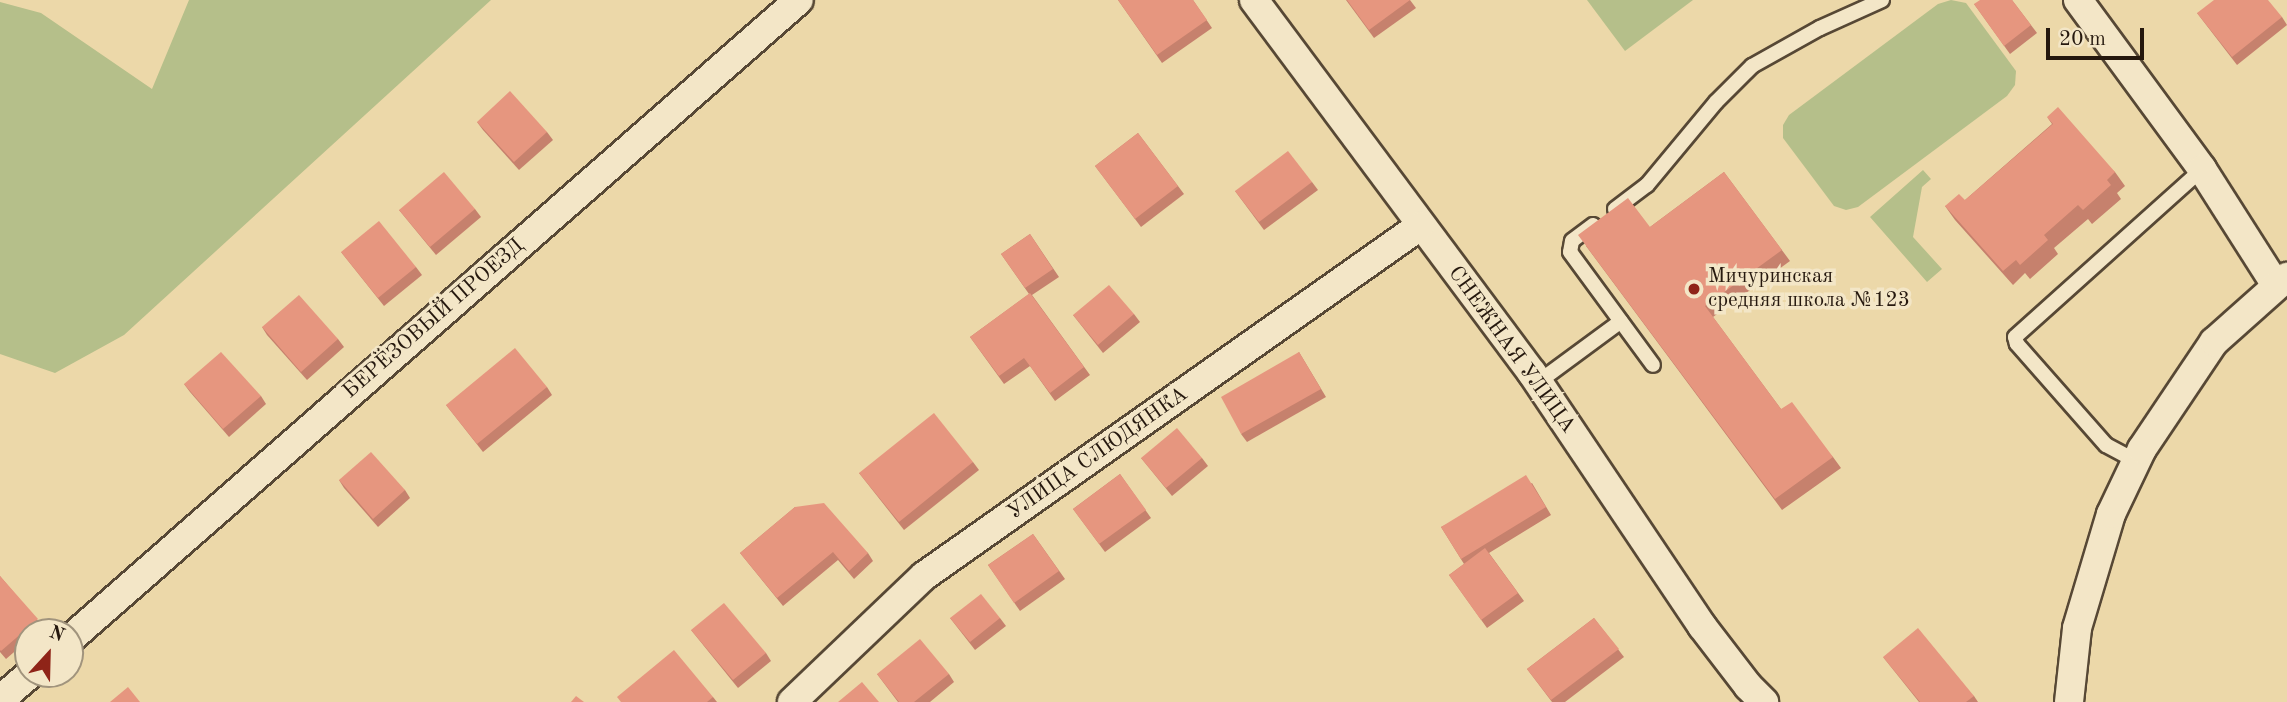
<!DOCTYPE html>
<meta charset="utf-8">
<style>
body{margin:0}
#map{position:relative;width:2287px;height:702px;overflow:hidden;background:#ecd8a9;font-family:"Old Standard TT",serif}
div>[style]{position:absolute}
.green>*{inset:0;background:#b5bf8a}
.roads{filter:drop-shadow(2px 0 #574835) drop-shadow(-2px 0 #574835) drop-shadow(0 2px #574835) drop-shadow(0 -2px #574835)}
.lane>*{height:14px;margin:-7px;padding:0 7px;transform-origin:7px;border-radius:7px;background:#f3e6c7}
.street>*{height:28px;margin:-14px;padding:0 14px;transform-origin:14px;border-radius:14px;background:#f3e6c7}
.wall>*{inset:0;background:#c6816d}
.building>*{inset:0;background:#e6967f}
.dots>*{width:19px;height:19px;translate:-50% -50%;box-sizing:border-box;border:4px solid #f3e6c7;border-radius:50%}
span{translate:-50% -50%;white-space:nowrap;text-align:center;line-height:1.15;-webkit-text-stroke:7px #f3e6c7;paint-order:stroke}
.poi-label{font-size:21px;color:#25180e}
.left{translate:0 -50%;text-align:left}
.street-label{font-size:21px;color:#25180e}
.north{position:absolute;left:14px;top:618px;width:70px;height:70px;box-sizing:border-box;background:#f3e6c7;border:2px solid #a1947d;border-radius:50%;rotate:22deg;font-size:19px;font-weight:700;line-height:28px;text-align:center;color:#25180e}
.north::after{content:'';display:block;margin:auto;width:24px;height:32px;background:#8f2418;clip-path:polygon(50% 0,100% 100%,50% 72%,0 100%)}
.scale{position:absolute;left:2046px;top:28px;width:98px;height:32px;box-sizing:border-box;border:4px solid #25180e;border-top:0;padding-left:9px;font-size:21px;line-height:24px;white-space:nowrap;color:#25180e;-webkit-text-stroke:5px #f3e6c7;paint-order:stroke}
</style>
<div id="map">
<div class="green">
<i style="clip-path:polygon(189px 0,491px 0,124px 335px,55px 373px,0 354px,0 2px,41px 13px,152px 89px)"></i>
<i style="clip-path:polygon(1587px 0,1693px 0,1625px 51px)"></i>
<i style="clip-path:polygon(1951px 0,1966px 3px,2016px 71px,2015px 85px,2007px 96px,1858px 207px,1846px 210px,1834px 206px,1783px 138px,1783px 125px,1789px 115px,1938px 4px)"></i>
<i style="clip-path:polygon(1923px 170px,1931px 179px,1922px 187px,1913px 237px,1942px 269px,1927px 282px,1870px 217px)"></i>
</div>
<div class="roads">
<div class="lane">
<i style="left:1615px;top:209px;width:40px;rotate:-37deg"></i>
<i style="left:1647px;top:185px;width:108px;rotate:-50.3deg"></i>
<i style="left:1716px;top:102px;width:51px;rotate:-45deg"></i>
<i style="left:1752px;top:66px;width:78px;rotate:-29.2deg"></i>
<i style="left:1820px;top:28px;width:68px;rotate:-24.3deg"></i>
<i style="left:1593px;top:225px;width:26px;rotate:143deg"></i>
<i style="left:1572px;top:241px;width:11px;rotate:100deg"></i>
<i style="left:1570px;top:252px;width:140px;rotate:53.7deg"></i>
<i style="left:1537px;top:383px;width:104px;rotate:-36.4deg"></i>
<i style="left:2136px;top:461px;width:34px;rotate:-152deg"></i>
<i style="left:2106px;top:445px;width:135px;rotate:-131.4deg"></i>
<i style="left:2017px;top:344px;width:7px;rotate:-106deg"></i>
<i style="left:2015px;top:337px;width:251px;rotate:-41.9deg"></i>
</div>
<div class="street">
<i style="left:1254px;top:0;width:465px;rotate:53.3deg"></i>
<i style="left:1532px;top:373px;width:305px;rotate:56.1deg"></i>
<i style="left:1702px;top:626px;width:76px;rotate:52.5deg"></i>
<i style="left:1748px;top:686px;width:23px;rotate:45deg"></i>
<i style="left:2078px;top:0;width:210px;rotate:53.7deg"></i>
<i style="left:2202px;top:169px;width:138px;rotate:57.5deg"></i>
<i style="left:70px;top:639px;width:969px;rotate:-41.24deg"></i>
<i style="left:0;top:700px;width:40px;rotate:-41deg"></i>
<i style="left:792px;top:702px;width:182px;rotate:-43.7deg"></i>
<i style="left:924px;top:576px;width:607px;rotate:-35.21deg"></i>
<i style="left:2069px;top:702px;width:74px;rotate:-83.8deg"></i>
<i style="left:2077px;top:628px;width:119px;rotate:-73.4deg"></i>
<i style="left:2111px;top:514px;width:72px;rotate:-64.5deg"></i>
<i style="left:2142px;top:449px;width:129px;rotate:-56.1deg"></i>
<i style="left:2214px;top:342px;width:98px;rotate:-41.7deg"></i>
</div>
</div>
<div class="wall">
<i style="clip-path:polygon(1118px 0,1193px 0,1212px 28px,1162px 63px)"></i>
<i style="clip-path:polygon(1346px 0,1410px 0,1416px 8px,1374px 38px)"></i>
<i style="clip-path:polygon(2012px 0,2037px 33px,2010px 54px,1974px 4px)"></i>
<i style="clip-path:polygon(2197px 13px,2282px 17px,2287px 25px,2237px 65px)"></i>
<i style="clip-path:polygon(2047px 117px,2115px 172px,2125px 186px,2117px 193px,2121px 199px,2092px 224px,2088px 219px,2054px 248px,2058px 254px,2030px 279px,2025px 273px,2013px 285px,1955px 220px,1945px 206px,1965px 200px,2052px 124px)"></i>
<i style="clip-path:polygon(477px 122px,547px 132px,553px 140px,519px 170px,483px 130px)"></i>
<i style="clip-path:polygon(1138px 133px,1184px 194px,1141px 227px,1095px 166px)"></i>
<i style="clip-path:polygon(1724px 172px,1790px 261px,1713px 317px,1781px 409px,1833px 457px,1841px 468px,1782px 510px,1586px 246px,1650px 227px)"></i>
<i style="clip-path:polygon(1312px 182px,1318px 190px,1264px 230px,1235px 191px)"></i>
<i style="clip-path:polygon(475px 209px,481px 217px,436px 255px,399px 210px)"></i>
<i style="clip-path:polygon(1030px 234px,1059px 277px,1032px 295px,1090px 375px,1055px 401px,1030px 366px,1004px 384px,970px 337px,1029px 294px,1001px 254px)"></i>
<i style="clip-path:polygon(341px 252px,416px 267px,422px 275px,384px 306px)"></i>
<i style="clip-path:polygon(1134px 314px,1140px 322px,1103px 353px,1073px 315px)"></i>
<i style="clip-path:polygon(262px 327px,338px 339px,344px 347px,307px 380px,267px 335px)"></i>
<i style="clip-path:polygon(1299px 352px,1326px 397px,1247px 442px,1241px 434px)"></i>
<i style="clip-path:polygon(184px 384px,261px 396px,266px 404px,229px 437px,190px 392px)"></i>
<i style="clip-path:polygon(547px 387px,552px 395px,483px 452px,446px 405px)"></i>
<i style="clip-path:polygon(1141px 458px,1202px 458px,1208px 466px,1172px 496px)"></i>
<i style="clip-path:polygon(973px 462px,979px 470px,904px 530px,859px 473px)"></i>
<i style="clip-path:polygon(1120px 474px,1151px 518px,1105px 552px,1073px 509px)"></i>
<i style="clip-path:polygon(339px 480px,405px 490px,410px 498px,378px 527px,344px 488px)"></i>
<i style="clip-path:polygon(1532px 483px,1551px 515px,1489px 553px,1524px 601px,1487px 628px,1449px 575px,1464px 564px,1441px 527px)"></i>
<i style="clip-path:polygon(795px 507px,868px 553px,873px 561px,854px 579px,838px 560px,783px 606px,740px 553px)"></i>
<i style="clip-path:polygon(1033px 534px,1065px 579px,1020px 611px,988px 565px)"></i>
<i style="clip-path:polygon(0 576px,43px 627px,37px 632px,28px 632px,28px 640px,6px 659px,0 652px)"></i>
<i style="clip-path:polygon(950px 618px,1000px 618px,1006px 626px,975px 650px)"></i>
<i style="clip-path:polygon(1594px 618px,1624px 657px,1565px 702px,1552px 702px,1527px 669px)"></i>
<i style="clip-path:polygon(691px 630px,766px 653px,771px 661px,738px 688px)"></i>
<i style="clip-path:polygon(1883px 657px,1974px 696px,1978px 702px,1919px 702px)"></i>
<i style="clip-path:polygon(877px 674px,949px 674px,954px 682px,930px 702px,898px 702px)"></i>
<i style="clip-path:polygon(713px 697px,717px 702px,621px 702px)"></i>
</div>
<div class="building">
<i style="clip-path:polygon(1118px 0,1193px 0,1207px 20px,1157px 55px)"></i>
<i style="clip-path:polygon(1347px 0,1410px 0,1369px 30px)"></i>
<i style="clip-path:polygon(1980px 0,2012px 0,2031px 25px,2004px 46px,1974px 4px)"></i>
<i style="clip-path:polygon(2214px 0,2268px 0,2282px 17px,2232px 57px,2197px 13px)"></i>
<i style="clip-path:polygon(510px 91px,547px 132px,514px 162px,477px 122px)"></i>
<i style="clip-path:polygon(2058px 107px,2115px 172px,2107px 180px,2111px 185px,2083px 210px,2078px 205px,2044px 235px,2048px 240px,2020px 265px,2016px 260px,2003px 271px,1945px 206px,1959px 194px,1965px 200px,2053px 124px,2047px 117px)"></i>
<i style="clip-path:polygon(1138px 133px,1178px 186px,1135px 219px,1095px 166px)"></i>
<i style="clip-path:polygon(1288px 151px,1312px 182px,1259px 222px,1235px 191px)"></i>
<i style="clip-path:polygon(444px 172px,475px 209px,430px 247px,399px 210px)"></i>
<i style="clip-path:polygon(1724px 172px,1782px 250px,1705px 306px,1781px 409px,1792px 402px,1833px 457px,1775px 499px,1578px 235px,1628px 198px,1650px 227px)"></i>
<i style="clip-path:polygon(379px 221px,416px 267px,378px 298px,341px 252px)"></i>
<i style="clip-path:polygon(1030px 234px,1053px 269px,1025px 288px,1001px 254px)"></i>
<i style="clip-path:polygon(1109px 285px,1134px 314px,1098px 345px,1073px 315px)"></i>
<i style="clip-path:polygon(1030px 293px,1084px 367px,1050px 393px,1024px 358px,999px 376px,970px 337px)"></i>
<i style="clip-path:polygon(299px 295px,338px 339px,301px 372px,262px 327px)"></i>
<i style="clip-path:polygon(515px 348px,547px 387px,477px 444px,446px 405px)"></i>
<i style="clip-path:polygon(221px 352px,261px 396px,223px 429px,184px 384px)"></i>
<i style="clip-path:polygon(1299px 352px,1321px 389px,1241px 434px,1221px 397px)"></i>
<i style="clip-path:polygon(934px 413px,973px 462px,899px 522px,859px 473px)"></i>
<i style="clip-path:polygon(1177px 428px,1202px 458px,1166px 488px,1141px 458px)"></i>
<i style="clip-path:polygon(371px 452px,405px 490px,373px 519px,339px 480px)"></i>
<i style="clip-path:polygon(1120px 474px,1146px 510px,1099px 544px,1073px 509px)"></i>
<i style="clip-path:polygon(1526px 475px,1546px 507px,1461px 559px,1441px 527px)"></i>
<i style="clip-path:polygon(824px 503px,868px 553px,849px 571px,833px 552px,777px 598px,740px 553px,795px 507px)"></i>
<i style="clip-path:polygon(1033px 534px,1059px 571px,1014px 603px,988px 565px)"></i>
<i style="clip-path:polygon(1485px 548px,1518px 593px,1481px 620px,1449px 575px)"></i>
<i style="clip-path:polygon(0 576px,38px 619px,1px 651px,0 650px)"></i>
<i style="clip-path:polygon(981px 594px,1000px 618px,970px 642px,950px 618px)"></i>
<i style="clip-path:polygon(724px 603px,766px 653px,733px 680px,691px 630px)"></i>
<i style="clip-path:polygon(1594px 618px,1619px 649px,1551px 700px,1527px 669px)"></i>
<i style="clip-path:polygon(1918px 628px,1974px 696px,1966px 702px,1920px 702px,1883px 657px)"></i>
<i style="clip-path:polygon(920px 639px,949px 674px,914px 702px,899px 702px,877px 674px)"></i>
<i style="clip-path:polygon(674px 650px,713px 697px,707px 702px,621px 702px,617px 697px)"></i>
<i style="clip-path:polygon(862px 682px,879px 702px,838px 702px)"></i>
<i style="clip-path:polygon(128px 687px,140px 702px,110px 702px)"></i>
<i style="clip-path:polygon(576px 696px,584px 702px,571px 702px)"></i>
</div>
<div class="dots">
<i style="left:1694px;top:289px;background:#8f2418"></i>
</div>
<div class="poi-label">
<span class="left" style="left:1708px;top:289px">Мичуринская<br>средняя школа №123</span>
</div>
<div class="street-label">
<span style="left:434px;top:319px;rotate:-41deg">БЕРЁЗОВЫЙ ПРОЕЗД</span>
<span style="left:1511px;top:350px;rotate:54deg">СНЕЖНАЯ УЛИЦА</span>
<span style="left:1098px;top:454px;rotate:-35deg">УЛИЦА СЛЮДЯНКА</span>
</div>
<div class="north">N</div>
<div class="scale">20 m</div>
</div>
